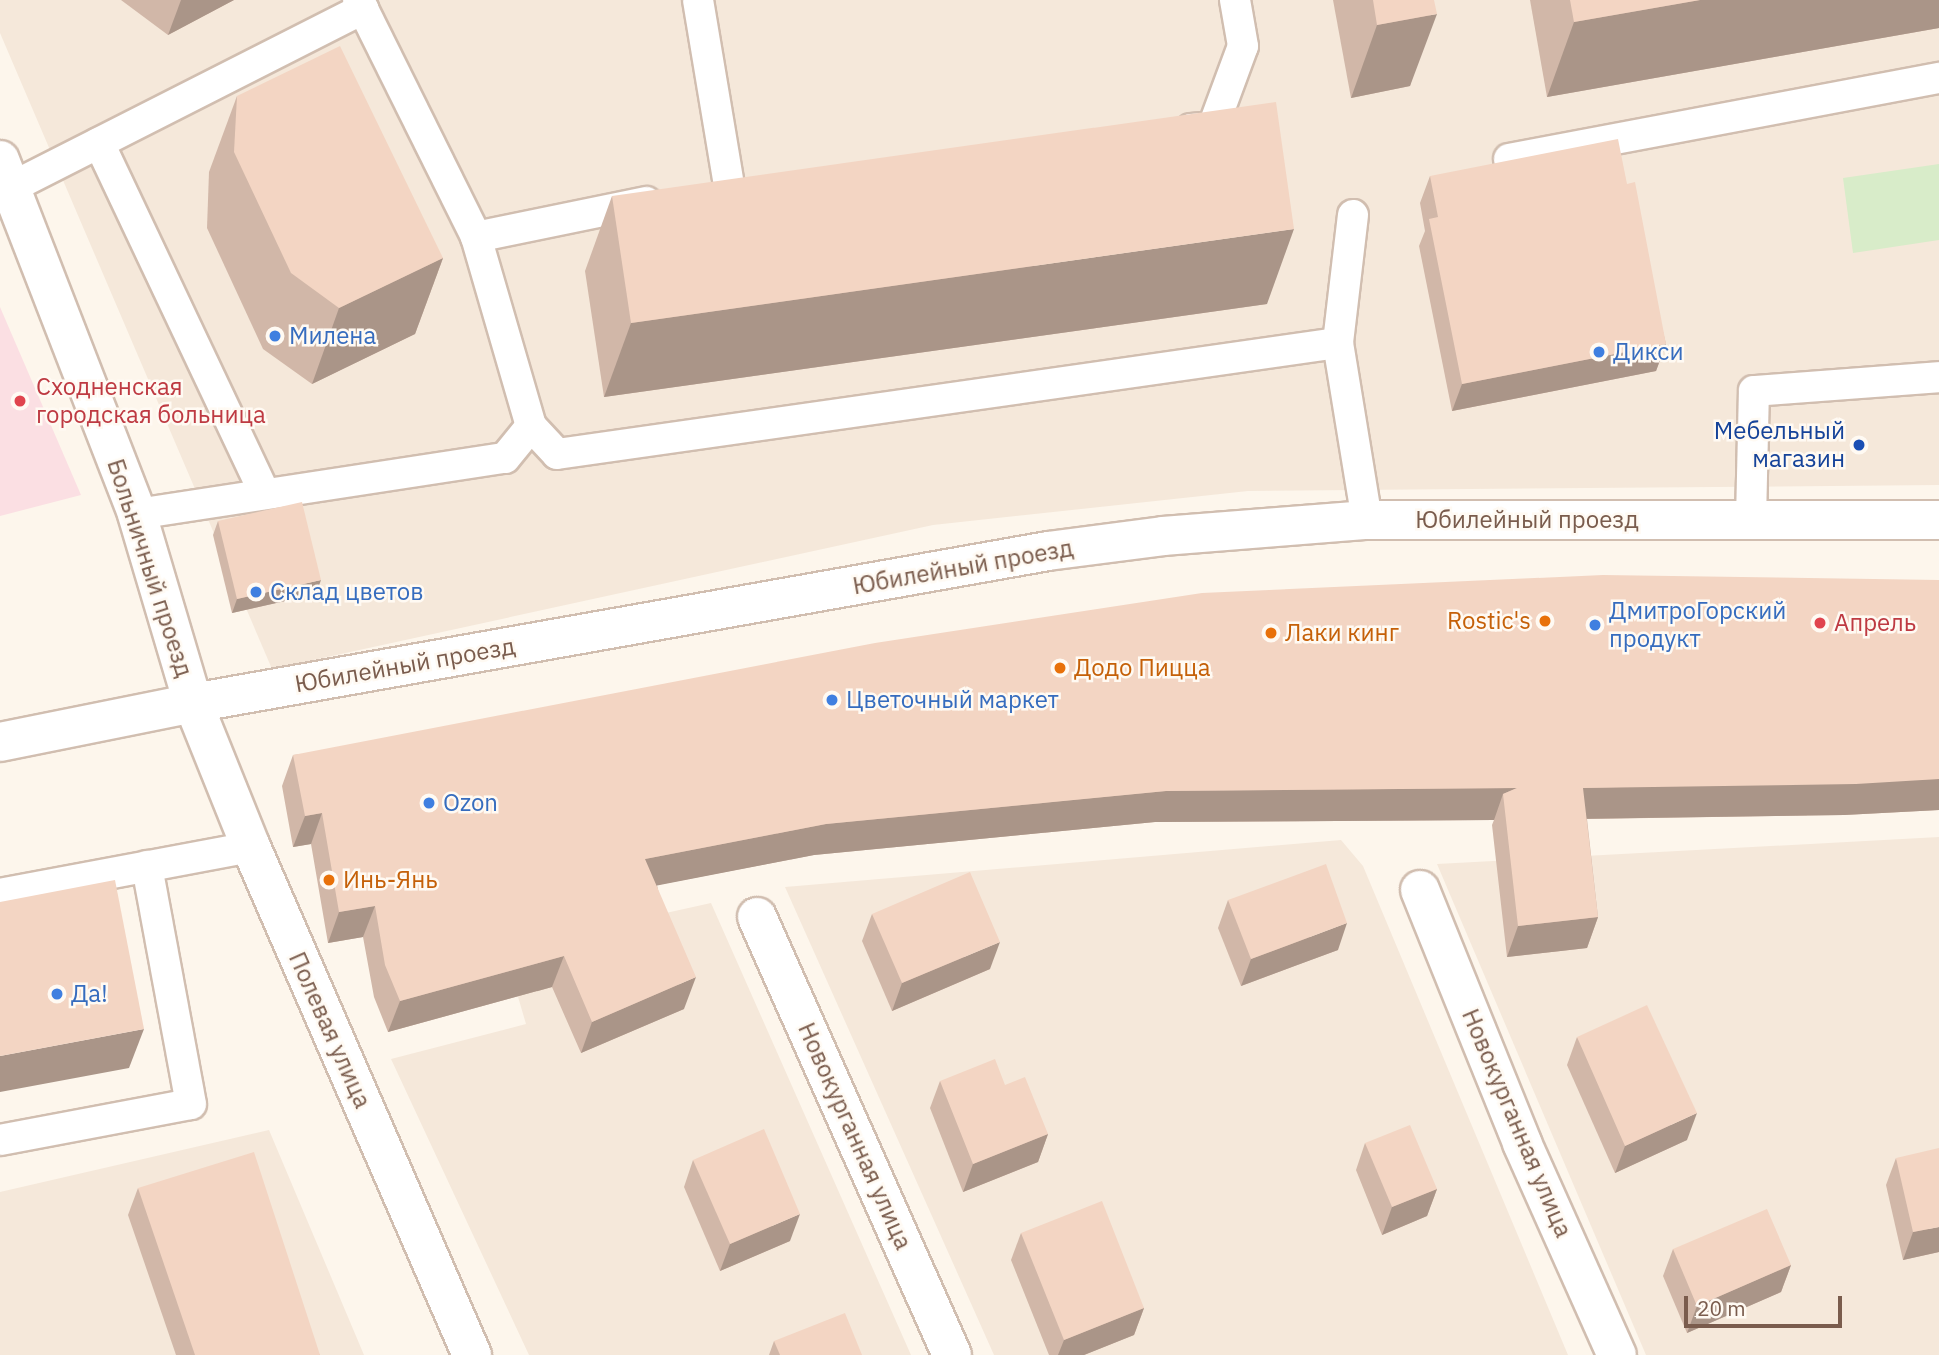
<!DOCTYPE html>
<meta charset="utf-8">
<style>
body{margin:0}
#map{position:relative;width:1939px;height:1355px;overflow:hidden;background:#fdf6ec;font-family:"IBM Plex Sans",sans-serif}
div>[style]{position:absolute}
.residential>*{inset:0;background:#f5e8da}
.medical>*{inset:0;background:#fbdfe3}
.green>*{inset:0;background:#d8ecc9}
.roads{filter:drop-shadow(2px 0 #d1beb0) drop-shadow(-2px 0 #d1beb0) drop-shadow(0 2px #d1beb0) drop-shadow(0 -2px #d1beb0)}
.service>*{height:30px;margin:-15px;padding:0 15px;transform-origin:15px;border-radius:15px;background:#fff}
.minor>*{height:38px;margin:-19px;padding:0 19px;transform-origin:19px;border-radius:19px;background:#fff}
.secondary>*{height:38px;margin:-19px;padding:0 19px;transform-origin:19px;border-radius:19px;background:#fff}
.wall>*{inset:0;background:#d1b7a8}
.shaded-wall>*{inset:0;background:#aa9588}
.building>*{inset:0;background:#f3d5c3}
.dots>*{width:19px;height:19px;translate:-50% -50%;box-sizing:border-box;border:4px solid #fffaf3;border-radius:50%}
span{translate:-50% -50%;white-space:nowrap;text-align:center;line-height:1.15;-webkit-text-stroke:5px #fffaf3;paint-order:stroke}
.shop-label{font-size:24px;color:#366cbe}
.left{translate:0 -50%;text-align:left}
.health-label{font-size:24px;color:#be3a42}
.transit-label{font-size:24px;color:#164399}
.right{translate:-100% -50%;text-align:right}
.street-label{font-size:24px;color:#7a5c4d}
.food-label{font-size:24px;color:#c56008}
.scale{position:absolute;left:1684px;top:1296px;width:158px;height:32px;box-sizing:border-box;border:4px solid #7a5c4d;border-top:0;padding-left:9px;font-size:21px;line-height:24px;white-space:nowrap;color:#7a5c4d;-webkit-text-stroke:5px #fffaf3;paint-order:stroke}
</style>
<div id="map">
<div class="residential">
<i style="clip-path:polygon(0 0,1939px 0,1939px 485px,1248px 491px,933px 525px,272px 669px,0 33px)"></i>
<i style="clip-path:polygon(1939px 837px,1939px 1355px,1646px 1355px,1437px 864px)"></i>
<i style="clip-path:polygon(1341px 840px,1363px 866px,1568px 1355px,994px 1355px,785px 887px)"></i>
<i style="clip-path:polygon(711px 903px,911px 1355px,529px 1355px,391px 1059px,526px 1024px,504px 949px)"></i>
<i style="clip-path:polygon(269px 1130px,364px 1355px,0 1355px,0 1192px)"></i>
</div>
<div class="medical">
<i style="clip-path:polygon(0 307px,81px 495px,0 516px)"></i>
</div>
<div class="green">
<i style="clip-path:polygon(1939px 164px,1939px 240px,1853px 253px,1843px 178px)"></i>
</div>
<div class="roads">
<div class="service">
<i style="left:698px;top:0;width:188px;rotate:80.5deg"></i>
<i style="left:363px;top:9px;width:254px;rotate:63.6deg"></i>
<i style="left:1191px;top:129px;width:22px;rotate:-5deg"></i>
<i style="left:1213px;top:127px;width:86px;rotate:-69.7deg"></i>
<i style="left:1243px;top:46px;width:47px;rotate:-99.9deg"></i>
<i style="left:99px;top:143px;width:388px;rotate:64.7deg"></i>
<i style="left:1509px;top:159px;width:438px;rotate:-10.7deg"></i>
<i style="left:12px;top:187px;width:394px;rotate:-26.9deg"></i>
<i style="left:363px;top:9px;width:10px;rotate:-119deg"></i>
<i style="left:1353px;top:215px;width:129px;rotate:96.7deg"></i>
<i style="left:1338px;top:343px;width:179px;rotate:80.7deg"></i>
<i style="left:531px;top:426px;width:38px;rotate:47deg"></i>
<i style="left:557px;top:454px;width:789px;rotate:-8.09deg"></i>
<i style="left:137px;top:514px;width:372px;rotate:-8.7deg"></i>
<i style="left:505px;top:458px;width:41px;rotate:-50.9deg"></i>
<i style="left:531px;top:426px;width:197px;rotate:-106.2deg"></i>
<i style="left:476px;top:237px;width:174px;rotate:-11.6deg"></i>
<i style="left:1751px;top:520px;width:129px;rotate:-88.7deg"></i>
<i style="left:1754px;top:391px;width:186px;rotate:-4.3deg"></i>
<i style="left:0;top:894px;width:255px;rotate:-10.6deg"></i>
<i style="left:0;top:1140px;width:194px;rotate:-10.7deg"></i>
<i style="left:191px;top:1104px;width:242px;rotate:-100.5deg"></i>
</div>
<div class="minor">
<i style="left:0;top:160px;width:380px;rotate:68.8deg"></i>
<i style="left:137px;top:514px;width:197px;rotate:73.5deg"></i>
<i style="left:193px;top:703px;width:155px;rotate:68.1deg"></i>
<i style="left:251px;top:847px;width:554px;rotate:66.49deg"></i>
<i style="left:1420px;top:890px;width:273px;rotate:68deg"></i>
<i style="left:1522px;top:1143px;width:232px;rotate:65.9deg"></i>
<i style="left:757px;top:917px;width:479px;rotate:66deg"></i>
</div>
<div class="secondary">
<i style="left:0;top:742px;width:197px;rotate:-11.4deg"></i>
<i style="left:193px;top:703px;width:868px;rotate:-10.08deg"></i>
<i style="left:1048px;top:551px;width:116px;rotate:-7.4deg"></i>
<i style="left:1163px;top:536px;width:205px;rotate:-4.5deg"></i>
<i style="left:1367px;top:520px;width:572px"></i>
</div>
</div>
<div class="wall">
<i style="clip-path:polygon(121px 0,234px 0,168px 35px)"></i>
<i style="clip-path:polygon(1333px 0,1434px 0,1410px 86px,1351px 98px)"></i>
<i style="clip-path:polygon(1530px 0,1939px 0,1939px 28px,1547px 97px)"></i>
<i style="clip-path:polygon(237px 96px,443px 258px,415px 334px,312px 384px,263px 349px,207px 228px,209px 172px)"></i>
<i style="clip-path:polygon(1430px 176px,1627px 184px,1666px 344px,1656px 371px,1452px 411px,1419px 246px,1425px 231px,1420px 203px)"></i>
<i style="clip-path:polygon(612px 196px,1267px 304px,604px 397px,585px 271px)"></i>
<i style="clip-path:polygon(218px 521px,316px 594px,232px 613px,213px 535px)"></i>
<i style="clip-path:polygon(1939px 580px,1939px 810px,1844px 815px,1587px 819px,1598px 917px,1587px 948px,1507px 957px,1492px 825px,1494px 820px,1155px 822px,814px 855px,657px 885px,684px 1009px,581px 1053px,552px 987px,388px 1032px,374px 997px,363px 937px,328px 943px,311px 844px,293px 847px,282px 786px,293px 755px)"></i>
<i style="clip-path:polygon(1228px 900px,1338px 950px,1241px 986px,1218px 928px)"></i>
<i style="clip-path:polygon(872px 914px,990px 969px,892px 1011px,862px 941px)"></i>
<i style="clip-path:polygon(1577px 1037px,1687px 1140px,1615px 1173px,1567px 1065px)"></i>
<i style="clip-path:polygon(940px 1081px,1048px 1134px,1038px 1162px,963px 1192px,930px 1108px)"></i>
<i style="clip-path:polygon(1365px 1143px,1437px 1189px,1427px 1216px,1382px 1235px,1356px 1170px)"></i>
<i style="clip-path:polygon(1896px 1158px,1939px 1252px,1903px 1260px,1886px 1185px)"></i>
<i style="clip-path:polygon(693px 1160px,790px 1241px,720px 1271px,684px 1187px)"></i>
<i style="clip-path:polygon(138px 1188px,320px 1355px,176px 1355px,128px 1215px)"></i>
<i style="clip-path:polygon(1021px 1233px,1144px 1308px,1134px 1335px,1084px 1355px,1049px 1355px,1011px 1260px)"></i>
<i style="clip-path:polygon(1673px 1249px,1791px 1265px,1781px 1292px,1687px 1333px,1663px 1276px)"></i>
<i style="clip-path:polygon(774px 1341px,862px 1355px,769px 1355px)"></i>
</div>
<div class="shaded-wall">
<i style="clip-path:polygon(181px 0,234px 0,168px 35px)"></i>
<i style="clip-path:polygon(1700px 0,1939px 0,1939px 28px,1547px 97px,1574px 22px)"></i>
<i style="clip-path:polygon(1437px 14px,1410px 86px,1351px 98px,1377px 25px)"></i>
<i style="clip-path:polygon(1294px 229px,1267px 304px,604px 397px,631px 323px)"></i>
<i style="clip-path:polygon(443px 258px,415px 334px,312px 384px,339px 308px)"></i>
<i style="clip-path:polygon(1666px 344px,1656px 371px,1452px 411px,1462px 384px)"></i>
<i style="clip-path:polygon(321px 580px,316px 594px,232px 613px,237px 599px)"></i>
<i style="clip-path:polygon(1939px 779px,1939px 810px,1844px 815px,1572px 819px,1583px 788px)"></i>
<i style="clip-path:polygon(1517px 788px,1503px 794px,1494px 820px,1155px 822px,814px 855px,634px 890px,645px 859px,826px 824px,1166px 791px)"></i>
<i style="clip-path:polygon(322px 813px,311px 844px,293px 847px,305px 816px)"></i>
<i style="clip-path:polygon(375px 906px,363px 937px,328px 943px,339px 912px)"></i>
<i style="clip-path:polygon(1598px 917px,1587px 948px,1507px 957px,1518px 926px)"></i>
<i style="clip-path:polygon(1347px 923px,1338px 950px,1241px 986px,1251px 959px)"></i>
<i style="clip-path:polygon(1000px 942px,990px 969px,892px 1011px,902px 983px)"></i>
<i style="clip-path:polygon(564px 956px,552px 987px,388px 1032px,400px 1001px)"></i>
<i style="clip-path:polygon(696px 977px,684px 1009px,581px 1053px,592px 1022px)"></i>
<i style="clip-path:polygon(144px 1029px,129px 1068px,0 1092px,0 1056px)"></i>
<i style="clip-path:polygon(1697px 1113px,1687px 1140px,1615px 1173px,1625px 1146px)"></i>
<i style="clip-path:polygon(1048px 1134px,1038px 1162px,963px 1192px,973px 1164px)"></i>
<i style="clip-path:polygon(1437px 1189px,1427px 1216px,1382px 1235px,1392px 1207px)"></i>
<i style="clip-path:polygon(800px 1214px,790px 1241px,720px 1271px,730px 1244px)"></i>
<i style="clip-path:polygon(1939px 1227px,1939px 1252px,1903px 1260px,1913px 1232px)"></i>
<i style="clip-path:polygon(1791px 1265px,1781px 1292px,1687px 1333px,1697px 1306px)"></i>
<i style="clip-path:polygon(1144px 1308px,1134px 1335px,1084px 1355px,1058px 1355px,1064px 1340px)"></i>
</div>
<div class="building">
<i style="clip-path:polygon(1373px 0,1434px 0,1437px 14px,1377px 25px)"></i>
<i style="clip-path:polygon(1570px 0,1700px 0,1574px 22px)"></i>
<i style="clip-path:polygon(340px 46px,443px 258px,339px 308px,291px 273px,234px 152px,237px 96px)"></i>
<i style="clip-path:polygon(1276px 102px,1294px 229px,631px 323px,612px 196px)"></i>
<i style="clip-path:polygon(1618px 139px,1627px 184px,1635px 182px,1666px 344px,1462px 384px,1429px 219px,1438px 217px,1430px 176px)"></i>
<i style="clip-path:polygon(302px 502px,321px 580px,237px 599px,218px 521px)"></i>
<i style="clip-path:polygon(1603px 575px,1939px 580px,1939px 779px,1856px 784px,1583px 788px,1598px 917px,1518px 926px,1503px 794px,1517px 788px,1166px 791px,826px 824px,645px 859px,696px 977px,592px 1022px,564px 956px,400px 1001px,385px 965px,375px 906px,339px 912px,322px 813px,305px 816px,293px 755px,875px 643px,1202px 593px)"></i>
<i style="clip-path:polygon(1326px 864px,1347px 923px,1251px 959px,1228px 900px)"></i>
<i style="clip-path:polygon(970px 872px,1000px 942px,902px 983px,872px 914px)"></i>
<i style="clip-path:polygon(115px 880px,144px 1029px,0 1056px,0 902px)"></i>
<i style="clip-path:polygon(1647px 1005px,1697px 1113px,1625px 1146px,1577px 1037px)"></i>
<i style="clip-path:polygon(995px 1059px,1005px 1085px,1025px 1077px,1048px 1134px,973px 1164px,940px 1081px)"></i>
<i style="clip-path:polygon(1410px 1125px,1437px 1189px,1392px 1207px,1365px 1143px)"></i>
<i style="clip-path:polygon(764px 1129px,800px 1214px,730px 1244px,693px 1160px)"></i>
<i style="clip-path:polygon(1939px 1148px,1939px 1227px,1913px 1232px,1896px 1158px)"></i>
<i style="clip-path:polygon(254px 1152px,320px 1355px,195px 1355px,138px 1188px)"></i>
<i style="clip-path:polygon(1102px 1201px,1144px 1308px,1064px 1340px,1021px 1233px)"></i>
<i style="clip-path:polygon(1767px 1209px,1791px 1265px,1697px 1306px,1673px 1249px)"></i>
<i style="clip-path:polygon(845px 1313px,862px 1355px,780px 1355px,774px 1341px)"></i>
</div>
<div class="dots">
<i style="left:275px;top:336px;background:#3f7fe0"></i>
<i style="left:1599px;top:352px;background:#3f7fe0"></i>
<i style="left:20px;top:401px;background:#e0444e"></i>
<i style="left:1859px;top:445px;background:#1a4fb4"></i>
<i style="left:256px;top:592px;background:#3f7fe0"></i>
<i style="left:1545px;top:621px;background:#e8710a"></i>
<i style="left:1820px;top:623px;background:#e0444e"></i>
<i style="left:1595px;top:625px;background:#3f7fe0"></i>
<i style="left:1271px;top:633px;background:#e8710a"></i>
<i style="left:1060px;top:668px;background:#e8710a"></i>
<i style="left:832px;top:700px;background:#3f7fe0"></i>
<i style="left:429px;top:803px;background:#3f7fe0"></i>
<i style="left:329px;top:880px;background:#e8710a"></i>
<i style="left:57px;top:994px;background:#3f7fe0"></i>
</div>
<div class="shop-label">
<span class="left" style="left:289px;top:336px">Милена</span>
<span class="left" style="left:1613px;top:352px">Дикси</span>
<span class="left" style="left:270px;top:592px">Склад цветов</span>
<span class="left" style="left:1609px;top:625px">ДмитроГорский<br>продукт</span>
<span class="left" style="left:846px;top:700px">Цветочный маркет</span>
<span class="left" style="left:443px;top:803px">Ozon</span>
<span class="left" style="left:71px;top:994px">Да!</span>
</div>
<div class="health-label">
<span class="left" style="left:36px;top:401px">Сходненская<br>городская больница</span>
<span class="left" style="left:1834px;top:623px">Апрель</span>
</div>
<div class="transit-label">
<span class="right" style="left:1845px;top:445px">Мебельный<br>магазин</span>
</div>
<div class="street-label">
<span style="left:1527px;top:520px">Юбилейный проезд</span>
<span style="left:963px;top:567px;rotate:-10deg">Юбилейный проезд</span>
<span style="left:150px;top:568px;rotate:72deg">Больничный проезд</span>
<span style="left:405px;top:665px;rotate:-10deg">Юбилейный проезд</span>
<span style="left:330px;top:1030px;rotate:66deg">Полевая улица</span>
<span style="left:1517px;top:1123px;rotate:67deg">Новокурганная улица</span>
<span style="left:855px;top:1136px;rotate:66deg">Новокурганная улица</span>
</div>
<div class="food-label">
<span class="right" style="left:1531px;top:621px">Rostic's</span>
<span class="left" style="left:1285px;top:633px">Лаки кинг</span>
<span class="left" style="left:1074px;top:668px">Додо Пицца</span>
<span class="left" style="left:343px;top:880px">Инь-Янь</span>
</div>
<div class="scale">20 m</div>
</div>
